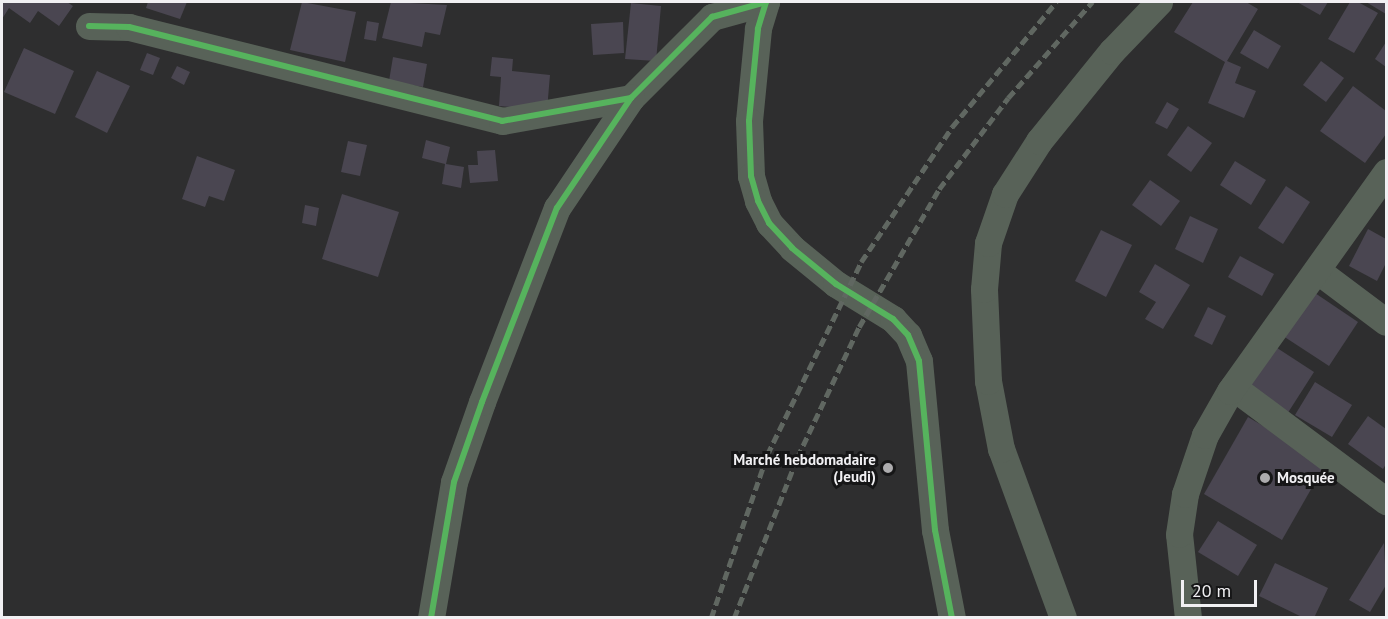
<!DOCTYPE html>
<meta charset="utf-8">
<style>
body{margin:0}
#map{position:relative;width:1388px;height:619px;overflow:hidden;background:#2e2e2f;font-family:"PT Sans",sans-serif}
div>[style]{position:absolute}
.building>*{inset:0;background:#4a4651}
.minor>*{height:27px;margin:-13.5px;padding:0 13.5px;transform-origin:13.5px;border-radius:13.5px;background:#586258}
.rail>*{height:4.5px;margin-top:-2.25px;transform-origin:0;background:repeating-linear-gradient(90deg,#606761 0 9px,transparent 0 13.5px)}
.cycleway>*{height:6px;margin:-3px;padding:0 3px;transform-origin:3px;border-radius:3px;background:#56b35d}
.dots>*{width:16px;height:16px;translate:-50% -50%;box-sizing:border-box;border:3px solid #161617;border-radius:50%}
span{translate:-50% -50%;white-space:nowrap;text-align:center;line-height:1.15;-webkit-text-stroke:6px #161617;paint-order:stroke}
.poi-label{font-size:15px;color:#f1f0f3;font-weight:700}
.right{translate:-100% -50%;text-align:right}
.left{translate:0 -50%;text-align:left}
.frame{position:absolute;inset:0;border:3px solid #f1f0f3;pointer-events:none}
.scale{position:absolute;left:1181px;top:580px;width:76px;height:27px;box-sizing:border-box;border:3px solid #f1f0f3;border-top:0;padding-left:8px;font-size:18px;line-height:21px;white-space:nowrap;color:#f1f0f3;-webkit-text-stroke:4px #161617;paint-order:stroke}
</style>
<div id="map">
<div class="building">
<i style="clip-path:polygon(2px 2px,67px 2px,73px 6px,59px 26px,38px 11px,30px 23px,9px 8px,2px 19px)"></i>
<i style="clip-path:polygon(148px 2px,187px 2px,180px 19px,146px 8px)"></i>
<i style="clip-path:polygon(302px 2px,356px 12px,345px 62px,290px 50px)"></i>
<i style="clip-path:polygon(391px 2px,447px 5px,440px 35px,425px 32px,422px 47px,382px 38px)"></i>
<i style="clip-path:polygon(1193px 2px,1246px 2px,1258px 9px,1227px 61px,1241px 67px,1235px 83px,1256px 91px,1244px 118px,1208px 103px,1225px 62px,1174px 32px)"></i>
<i style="clip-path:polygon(1297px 2px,1328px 2px,1320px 15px)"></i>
<i style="clip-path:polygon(1350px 2px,1358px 2px,1378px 13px,1354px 53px,1328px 39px)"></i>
<i style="clip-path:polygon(1366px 2px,1386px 2px,1386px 14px)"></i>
<i style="clip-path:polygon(631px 3px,661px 6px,656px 61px,625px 59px)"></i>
<i style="clip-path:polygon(367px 21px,379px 23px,376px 41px,364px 39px)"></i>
<i style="clip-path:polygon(623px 22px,624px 53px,593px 55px,591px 24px)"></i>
<i style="clip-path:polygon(1254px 30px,1281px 46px,1268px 69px,1240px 53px)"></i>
<i style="clip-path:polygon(1386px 42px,1386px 67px,1375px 59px)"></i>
<i style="clip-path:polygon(24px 48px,74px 71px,55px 114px,4px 92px)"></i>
<i style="clip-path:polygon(147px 53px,160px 58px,153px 75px,140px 70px)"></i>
<i style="clip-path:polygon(393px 57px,427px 64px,423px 87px,389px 81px)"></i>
<i style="clip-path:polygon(492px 57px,513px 59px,512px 71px,550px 75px,547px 110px,499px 106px,501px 77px,490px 76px)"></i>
<i style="clip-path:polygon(1321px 61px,1344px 78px,1326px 102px,1303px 85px)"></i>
<i style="clip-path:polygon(177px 66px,190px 72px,184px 85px,171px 78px)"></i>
<i style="clip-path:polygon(97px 71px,130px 86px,107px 133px,75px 117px)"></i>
<i style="clip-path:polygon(1353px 86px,1386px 111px,1386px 134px,1365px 163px,1320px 131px)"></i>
<i style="clip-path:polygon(1167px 102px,1179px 109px,1167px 129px,1155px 123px)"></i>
<i style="clip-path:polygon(1188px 126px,1212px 143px,1191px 172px,1167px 155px)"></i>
<i style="clip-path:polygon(426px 140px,450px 147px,446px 164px,464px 167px,461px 188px,442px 184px,445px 164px,422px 158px)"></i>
<i style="clip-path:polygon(348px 141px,367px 145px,360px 176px,341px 172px)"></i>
<i style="clip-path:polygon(495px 150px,498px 181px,470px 183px,468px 165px,478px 165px,477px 151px)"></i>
<i style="clip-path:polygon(197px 156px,235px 170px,224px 201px,209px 196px,205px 207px,182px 199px)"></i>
<i style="clip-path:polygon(1235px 161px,1266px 180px,1251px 205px,1220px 185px)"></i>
<i style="clip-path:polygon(1150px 180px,1180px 201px,1161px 226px,1132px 205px)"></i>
<i style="clip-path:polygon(1286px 186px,1310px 202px,1283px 244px,1258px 228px)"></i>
<i style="clip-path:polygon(342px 194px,399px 212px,378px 277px,322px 259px)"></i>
<i style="clip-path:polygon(305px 205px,319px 208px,316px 226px,302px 223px)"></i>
<i style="clip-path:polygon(1190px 216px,1218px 229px,1203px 263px,1175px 249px)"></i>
<i style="clip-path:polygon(1368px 229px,1386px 239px,1386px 263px,1377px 281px,1349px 266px)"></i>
<i style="clip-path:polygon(1101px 230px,1132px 245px,1106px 297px,1075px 281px)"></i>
<i style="clip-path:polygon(1240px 256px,1274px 274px,1262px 296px,1228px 277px)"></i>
<i style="clip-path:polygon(1155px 264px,1190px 285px,1163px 329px,1145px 319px,1156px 302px,1139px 292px)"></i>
<i style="clip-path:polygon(1309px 289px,1358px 322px,1329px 366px,1280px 334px)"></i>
<i style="clip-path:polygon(1208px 307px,1226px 316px,1212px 345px,1194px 336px)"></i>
<i style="clip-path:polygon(1271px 344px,1314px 372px,1282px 422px,1229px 389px)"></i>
<i style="clip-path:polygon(1315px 382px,1352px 405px,1332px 437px,1295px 415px)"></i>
<i style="clip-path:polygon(1368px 416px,1386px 429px,1386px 464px,1383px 469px,1348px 444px)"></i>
<i style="clip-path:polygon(1248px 417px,1326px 463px,1282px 540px,1204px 494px)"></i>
<i style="clip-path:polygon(1218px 521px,1257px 545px,1238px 576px,1198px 552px)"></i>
<i style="clip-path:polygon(1384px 543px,1386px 585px,1370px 612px,1349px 600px)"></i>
<i style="clip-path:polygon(1275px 563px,1328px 588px,1314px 618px,1304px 618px,1259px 596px)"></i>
</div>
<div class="minor">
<i style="left:766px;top:2px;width:28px;rotate:107deg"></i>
<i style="left:758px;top:29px;width:92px;rotate:95.6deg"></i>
<i style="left:749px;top:121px;width:55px;rotate:87.9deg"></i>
<i style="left:751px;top:176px;width:26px;rotate:74deg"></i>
<i style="left:758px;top:201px;width:25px;rotate:63deg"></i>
<i style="left:769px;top:223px;width:34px;rotate:47deg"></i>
<i style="left:792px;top:248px;width:57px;rotate:39.3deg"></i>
<i style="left:836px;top:284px;width:67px;rotate:31.6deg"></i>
<i style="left:893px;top:319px;width:22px;rotate:47deg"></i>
<i style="left:908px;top:335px;width:28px;rotate:67deg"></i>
<i style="left:919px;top:361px;width:170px;rotate:84.6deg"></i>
<i style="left:935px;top:530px;width:90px;rotate:79.1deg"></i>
<i style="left:89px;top:26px;width:40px;rotate:1.4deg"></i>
<i style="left:129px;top:27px;width:385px;rotate:14.1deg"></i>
<i style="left:502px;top:121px;width:131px;rotate:-10.1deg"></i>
<i style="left:631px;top:98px;width:115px;rotate:-45deg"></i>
<i style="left:712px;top:17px;width:56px;rotate:-15.5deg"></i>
<i style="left:1318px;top:271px;width:85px;rotate:36.9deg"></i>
<i style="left:1233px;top:387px;width:191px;rotate:36.7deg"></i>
<i style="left:431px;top:618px;width:138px;rotate:-80.4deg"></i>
<i style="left:454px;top:482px;width:85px;rotate:-70.7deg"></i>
<i style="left:482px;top:402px;width:208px;rotate:-68.9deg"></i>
<i style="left:557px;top:208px;width:133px;rotate:-56.1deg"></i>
<i style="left:1063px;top:618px;width:180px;rotate:-110.1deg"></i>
<i style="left:1001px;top:449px;width:69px;rotate:-100.8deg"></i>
<i style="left:988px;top:381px;width:92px;rotate:-92.5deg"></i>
<i style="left:984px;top:289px;width:46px;rotate:-85deg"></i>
<i style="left:988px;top:243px;width:52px;rotate:-70.9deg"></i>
<i style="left:1005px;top:194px;width:63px;rotate:-57.3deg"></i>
<i style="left:1039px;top:141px;width:116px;rotate:-51deg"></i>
<i style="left:1112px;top:51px;width:68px;rotate:-46.2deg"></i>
<i style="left:1188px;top:618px;width:84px;rotate:-96.1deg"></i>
<i style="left:1179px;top:534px;width:40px;rotate:-81.5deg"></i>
<i style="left:1185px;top:494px;width:62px;rotate:-71.3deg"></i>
<i style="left:1205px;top:435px;width:51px;rotate:-60.4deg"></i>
<i style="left:1230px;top:391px;width:269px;rotate:-54.5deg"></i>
</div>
<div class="rail">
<i style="left:711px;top:618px;width:172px;rotate:-71deg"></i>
<i style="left:767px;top:455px;width:215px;rotate:-64deg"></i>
<i style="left:861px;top:262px;width:163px;rotate:-56deg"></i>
<i style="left:952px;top:127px;width:163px;rotate:-50.2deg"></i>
<i style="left:734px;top:618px;width:172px;rotate:-68.5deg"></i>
<i style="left:797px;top:458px;width:145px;rotate:-64.7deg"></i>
<i style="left:859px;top:327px;width:160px;rotate:-59.9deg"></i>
<i style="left:939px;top:189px;width:114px;rotate:-52.8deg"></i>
<i style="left:1008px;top:98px;width:128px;rotate:-48.8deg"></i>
</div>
<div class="cycleway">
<i style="left:766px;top:2px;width:28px;rotate:107deg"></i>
<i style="left:758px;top:29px;width:92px;rotate:95.6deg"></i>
<i style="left:749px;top:121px;width:55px;rotate:87.9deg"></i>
<i style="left:751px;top:176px;width:26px;rotate:74deg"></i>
<i style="left:758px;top:201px;width:25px;rotate:63deg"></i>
<i style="left:769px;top:223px;width:34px;rotate:47deg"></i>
<i style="left:792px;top:248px;width:57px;rotate:39.3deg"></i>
<i style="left:836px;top:284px;width:67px;rotate:31.6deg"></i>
<i style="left:893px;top:319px;width:22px;rotate:47deg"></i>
<i style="left:908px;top:335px;width:28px;rotate:67deg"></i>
<i style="left:919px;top:361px;width:170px;rotate:84.6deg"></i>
<i style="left:935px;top:530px;width:90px;rotate:79.1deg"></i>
<i style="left:89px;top:26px;width:40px;rotate:1.4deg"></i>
<i style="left:129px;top:27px;width:385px;rotate:14.1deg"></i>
<i style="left:502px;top:121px;width:131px;rotate:-10.1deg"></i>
<i style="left:631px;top:98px;width:115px;rotate:-45deg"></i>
<i style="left:712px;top:17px;width:56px;rotate:-15.5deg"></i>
<i style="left:431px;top:618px;width:138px;rotate:-80.4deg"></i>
<i style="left:454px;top:482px;width:85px;rotate:-70.7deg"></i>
<i style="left:482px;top:402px;width:208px;rotate:-68.9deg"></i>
<i style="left:557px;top:208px;width:133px;rotate:-56.1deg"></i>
</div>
<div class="dots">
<i style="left:888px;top:468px;background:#adacae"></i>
<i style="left:1265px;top:478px;background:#adacae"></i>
</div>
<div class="poi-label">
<span class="right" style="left:876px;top:468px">Marché hebdomadaire<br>(Jeudi)</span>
<span class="left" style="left:1277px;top:478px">Mosquée</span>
</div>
<div class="frame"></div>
<div class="scale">20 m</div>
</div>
